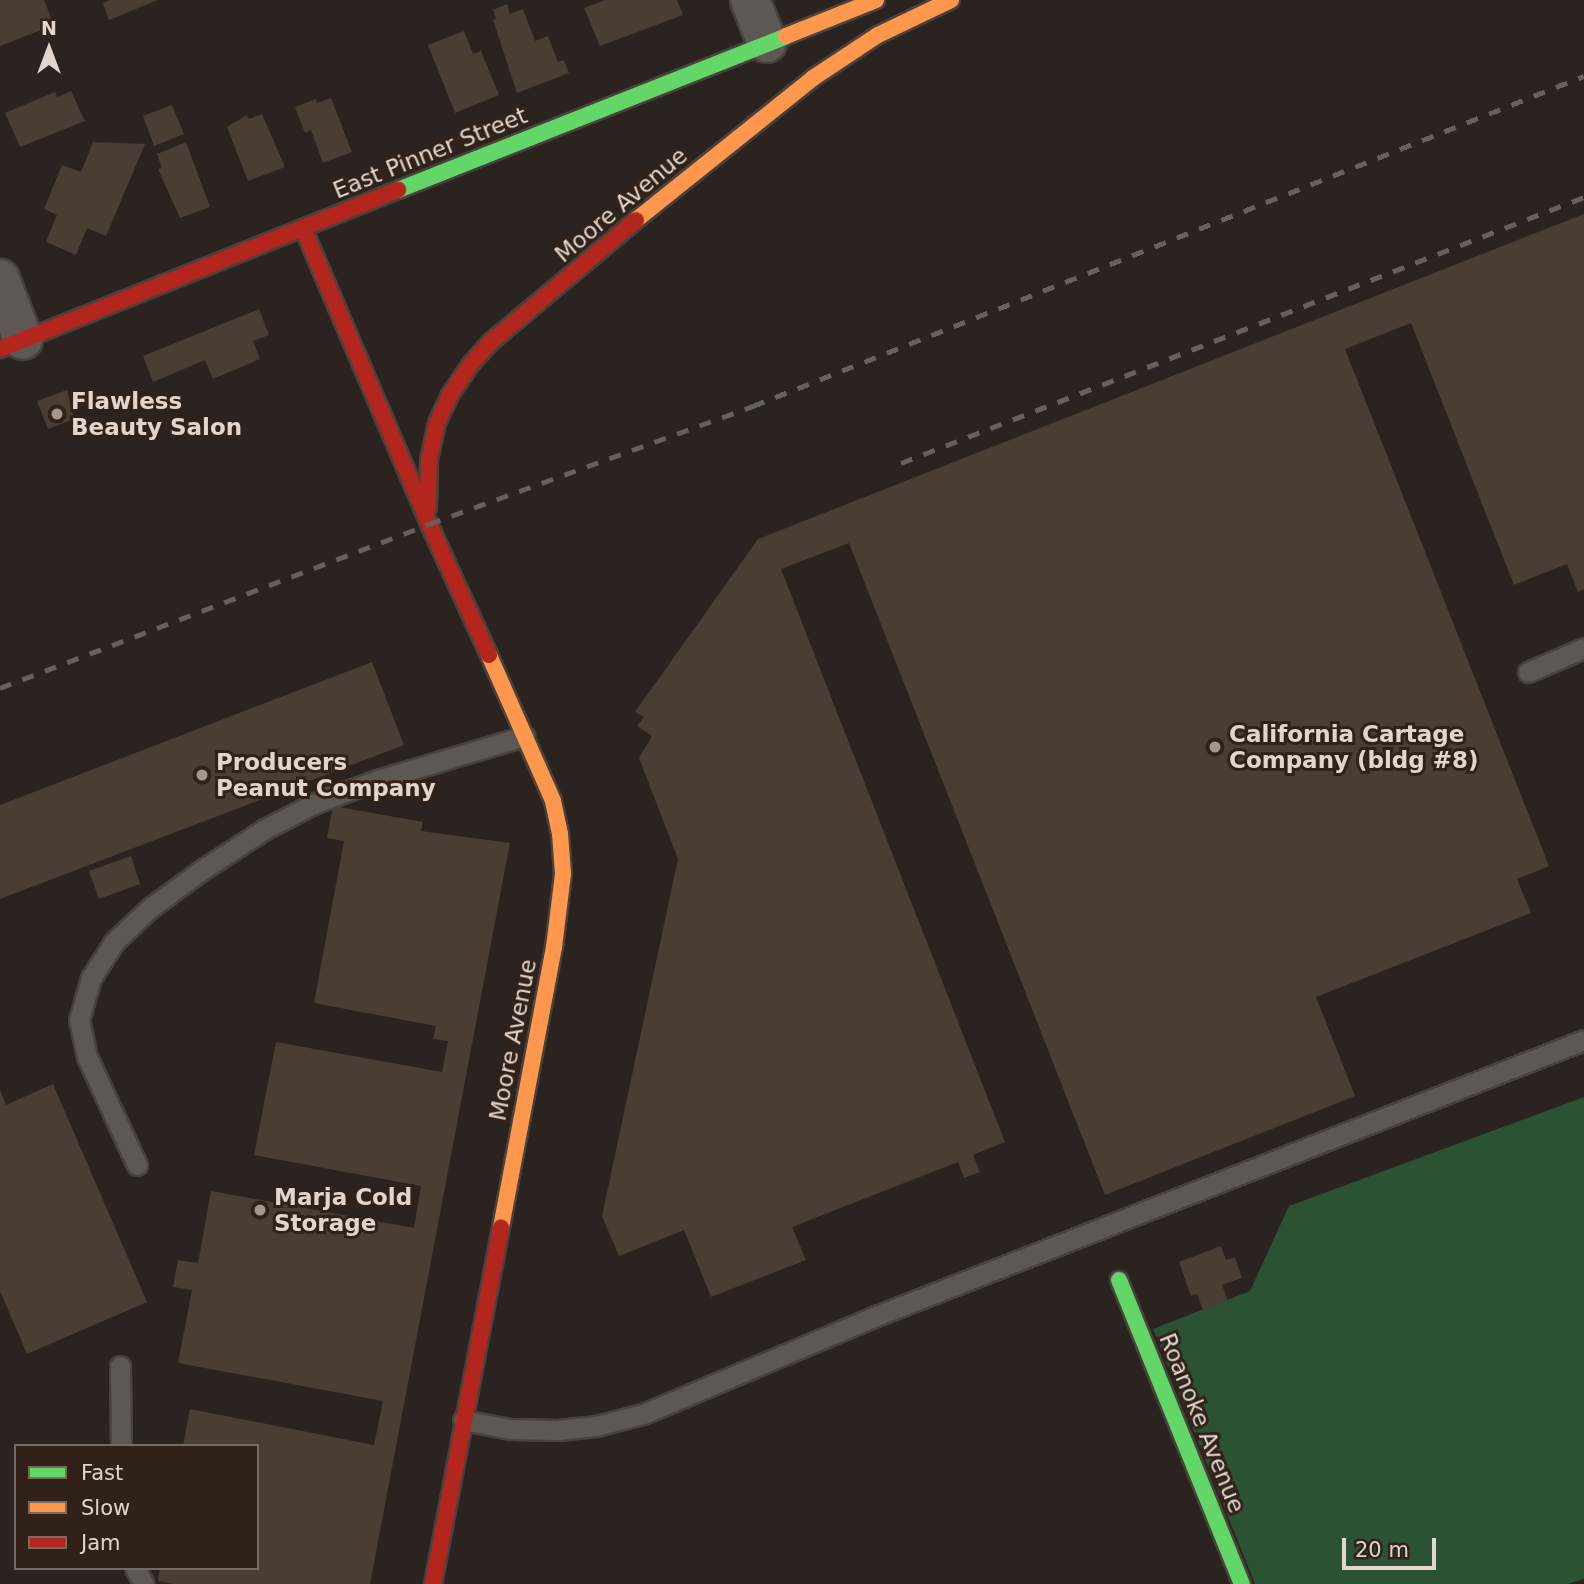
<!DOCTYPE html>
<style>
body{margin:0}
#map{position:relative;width:1584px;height:1584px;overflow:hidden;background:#2b231f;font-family:"DejaVu Sans",sans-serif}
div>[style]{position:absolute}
.green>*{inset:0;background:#2b5333}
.building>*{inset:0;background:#483e34}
.roads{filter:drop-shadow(2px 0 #48413c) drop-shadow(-2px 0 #48413c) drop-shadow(0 2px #48413c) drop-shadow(0 -2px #48413c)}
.lane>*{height:19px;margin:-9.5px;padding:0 9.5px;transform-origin:9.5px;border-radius:9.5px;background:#5e5854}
.street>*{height:38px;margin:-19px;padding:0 19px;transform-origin:19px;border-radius:19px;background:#5e5854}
.fast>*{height:16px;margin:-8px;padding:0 8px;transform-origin:8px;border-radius:8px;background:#63d668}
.slow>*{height:16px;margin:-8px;padding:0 8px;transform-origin:8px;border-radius:8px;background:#ff974d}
.jam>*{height:16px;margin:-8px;padding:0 8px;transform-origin:8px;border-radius:8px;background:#b3261e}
.rail>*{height:5px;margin-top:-2.5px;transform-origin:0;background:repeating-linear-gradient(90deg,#67615e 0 12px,transparent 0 24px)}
.dots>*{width:19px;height:19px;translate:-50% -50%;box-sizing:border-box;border:4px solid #312219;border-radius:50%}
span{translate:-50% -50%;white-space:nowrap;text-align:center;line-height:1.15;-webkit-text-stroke:6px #312219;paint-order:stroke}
.street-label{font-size:23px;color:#e0d5cf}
.poi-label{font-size:23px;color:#e0d5cf;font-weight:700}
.left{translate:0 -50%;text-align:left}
.legend{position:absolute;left:14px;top:1444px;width:245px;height:126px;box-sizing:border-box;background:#312219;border:2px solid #776a62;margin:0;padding:9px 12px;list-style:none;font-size:21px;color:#e0d5cf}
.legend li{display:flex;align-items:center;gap:14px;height:35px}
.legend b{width:35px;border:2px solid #776a62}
.north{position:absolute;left:14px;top:14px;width:70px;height:70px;-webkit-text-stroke:5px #312219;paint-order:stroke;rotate:0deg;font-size:19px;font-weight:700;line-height:28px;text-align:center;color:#e0d5cf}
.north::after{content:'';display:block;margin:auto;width:24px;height:32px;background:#e0d5cf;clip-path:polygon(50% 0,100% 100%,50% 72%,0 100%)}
.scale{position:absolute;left:1342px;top:1538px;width:94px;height:32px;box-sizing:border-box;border:4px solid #e0d5cf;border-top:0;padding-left:9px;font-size:21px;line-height:24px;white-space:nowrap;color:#e0d5cf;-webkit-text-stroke:5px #312219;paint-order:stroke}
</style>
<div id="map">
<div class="green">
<i style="clip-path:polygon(1584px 1097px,1584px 1579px,1567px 1584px,1255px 1584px,1153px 1329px,1250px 1291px,1289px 1206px)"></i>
</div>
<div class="building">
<i style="clip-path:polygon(0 0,44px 0,54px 25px,0 46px)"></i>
<i style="clip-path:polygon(110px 0,158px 0,109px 20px,103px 3px)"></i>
<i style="clip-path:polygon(605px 0,677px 0,683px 15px,600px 46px,584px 8px)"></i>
<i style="clip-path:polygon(507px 4px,510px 14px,523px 9px,535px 41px,548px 36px,558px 62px,564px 60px,569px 73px,517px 93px,493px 20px,496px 19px,493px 10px)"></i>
<i style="clip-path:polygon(464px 31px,473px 54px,481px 51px,499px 95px,455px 113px,428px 45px)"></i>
<i style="clip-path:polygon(71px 91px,85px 121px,20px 147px,5px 113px,55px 92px,57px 97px)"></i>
<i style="clip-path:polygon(331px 98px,352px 152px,323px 163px,311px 130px,305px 133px,295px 107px,316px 99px,317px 103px)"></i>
<i style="clip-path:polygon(172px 105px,184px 134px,154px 146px,143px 116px)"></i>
<i style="clip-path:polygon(262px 114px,285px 167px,248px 181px,227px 127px,247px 115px,249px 119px)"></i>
<i style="clip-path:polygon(93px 142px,145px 144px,106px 236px,87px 228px,76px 255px,46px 242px,57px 215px,44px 209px,62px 165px,81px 172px)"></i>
<i style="clip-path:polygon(186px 142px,210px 207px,180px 218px,158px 169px,162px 168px,157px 154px)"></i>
<i style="clip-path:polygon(1584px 214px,1584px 589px,1578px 592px,1567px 564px,1514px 585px,1411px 323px,1345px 349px,1549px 866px,1517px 879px,1531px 913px,1316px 997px,1355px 1096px,1105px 1195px,849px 543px,781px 569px,1005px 1142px,973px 1155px,980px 1172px,964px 1178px,958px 1162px,792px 1227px,806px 1260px,711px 1297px,684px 1230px,619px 1256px,602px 1216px,678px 859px,639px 758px,652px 736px,637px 726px,644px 717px,635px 712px,758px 539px)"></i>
<i style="clip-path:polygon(259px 309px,269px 335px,253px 341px,260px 359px,213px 379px,205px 360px,153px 382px,143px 356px)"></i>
<i style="clip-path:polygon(67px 390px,74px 419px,48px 429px,37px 401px)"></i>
<i style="clip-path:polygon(372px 662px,404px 745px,0 899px,0 805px)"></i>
<i style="clip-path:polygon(333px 806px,423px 822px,421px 831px,510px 843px,370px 1584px,173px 1584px,158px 1581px,160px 1568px,257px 1568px,257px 1446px,183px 1446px,190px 1409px,374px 1445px,383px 1401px,178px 1363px,192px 1290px,173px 1287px,178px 1260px,198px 1263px,211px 1191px,414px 1228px,421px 1186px,254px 1155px,276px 1042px,442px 1072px,448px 1041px,433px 1039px,436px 1026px,314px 1003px,344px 841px,327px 838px)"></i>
<i style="clip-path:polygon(131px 856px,140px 884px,99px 899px,89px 871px)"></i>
<i style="clip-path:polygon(53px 1084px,147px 1302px,27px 1354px,0 1291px,0 1090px,6px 1105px)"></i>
<i style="clip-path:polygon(1221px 1246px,1226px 1260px,1235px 1257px,1242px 1278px,1222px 1285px,1228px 1301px,1203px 1310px,1197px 1294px,1191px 1296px,1179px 1262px)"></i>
</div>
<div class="roads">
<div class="lane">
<i style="left:1528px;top:672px;width:61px;rotate:-23.2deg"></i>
<i style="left:137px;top:1165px;width:119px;rotate:-114.8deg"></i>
<i style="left:87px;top:1057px;width:38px;rotate:-102deg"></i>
<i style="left:79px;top:1020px;width:44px;rotate:-74.1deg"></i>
<i style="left:91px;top:978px;width:43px;rotate:-57.4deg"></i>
<i style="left:114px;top:942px;width:50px;rotate:-43.4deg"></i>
<i style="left:150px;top:908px;width:64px;rotate:-36.2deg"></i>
<i style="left:202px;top:870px;width:75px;rotate:-33.1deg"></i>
<i style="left:265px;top:829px;width:54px;rotate:-27.5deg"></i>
<i style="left:313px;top:804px;width:68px;rotate:-20.6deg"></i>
<i style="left:377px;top:780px;width:154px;rotate:-16.6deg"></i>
<i style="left:120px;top:1366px;width:80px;rotate:89.3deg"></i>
<i style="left:463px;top:1420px;width:48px;rotate:10.8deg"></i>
<i style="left:510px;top:1429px;width:48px;rotate:1.2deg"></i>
<i style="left:558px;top:1430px;width:38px;rotate:-6deg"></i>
<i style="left:596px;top:1426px;width:49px;rotate:-14.3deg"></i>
<i style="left:643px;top:1414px;width:253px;rotate:-22.8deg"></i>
<i style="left:876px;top:1316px;width:760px;rotate:-21.3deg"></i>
<i style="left:135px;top:1568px;width:18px;rotate:61deg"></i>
</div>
<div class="street">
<i style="left:750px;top:0;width:46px;rotate:68.4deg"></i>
<i style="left:0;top:279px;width:65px;rotate:69.3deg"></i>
</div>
<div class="fast">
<i style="left:398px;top:190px;width:417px;rotate:-21.6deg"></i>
<i style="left:1119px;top:1280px;width:328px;rotate:68deg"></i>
</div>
<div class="slow">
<i style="left:786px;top:36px;width:97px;rotate:-21.8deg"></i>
<i style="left:636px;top:220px;width:227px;rotate:-38.7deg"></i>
<i style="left:813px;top:78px;width:78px;rotate:-33.5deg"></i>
<i style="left:878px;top:35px;width:81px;rotate:-25.6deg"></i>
<i style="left:489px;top:655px;width:159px;rotate:66.3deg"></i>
<i style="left:553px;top:801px;width:33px;rotate:78deg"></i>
<i style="left:560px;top:833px;width:41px;rotate:85.8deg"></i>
<i style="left:563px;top:874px;width:74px;rotate:97deg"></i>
<i style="left:554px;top:947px;width:285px;rotate:100.7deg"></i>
</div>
<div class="jam">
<i style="left:303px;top:228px;width:322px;rotate:66.9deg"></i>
<i style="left:429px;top:524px;width:144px;rotate:65.4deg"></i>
<i style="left:0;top:349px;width:429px;rotate:-21.8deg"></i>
<i style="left:428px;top:508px;width:48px;rotate:-88.8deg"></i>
<i style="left:429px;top:460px;width:38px;rotate:-78deg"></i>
<i style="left:437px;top:423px;width:31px;rotate:-65deg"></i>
<i style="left:450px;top:395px;width:37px;rotate:-56deg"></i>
<i style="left:471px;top:364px;width:31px;rotate:-48deg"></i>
<i style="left:492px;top:341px;width:188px;rotate:-40deg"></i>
<i style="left:433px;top:1584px;width:363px;rotate:-79.2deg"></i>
</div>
</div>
<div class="rail">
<i style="left:901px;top:463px;width:733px;rotate:-21.28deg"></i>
<i style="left:0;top:688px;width:459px;rotate:-20.9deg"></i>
<i style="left:429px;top:524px;width:345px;rotate:-20deg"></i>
<i style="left:753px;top:406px;width:894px;rotate:-21.66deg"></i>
</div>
<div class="dots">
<i style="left:57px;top:414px;background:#a19791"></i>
<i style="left:1215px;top:747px;background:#a19791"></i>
<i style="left:202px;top:775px;background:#a19791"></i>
<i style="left:260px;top:1210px;background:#a19791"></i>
</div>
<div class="street-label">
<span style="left:430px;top:153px;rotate:-22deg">East Pinner Street</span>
<span style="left:621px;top:205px;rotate:-40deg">Moore Avenue</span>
<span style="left:513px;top:1040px;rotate:-79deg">Moore Avenue</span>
<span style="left:1202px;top:1423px;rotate:68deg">Roanoke Avenue</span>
</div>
<div class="poi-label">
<span class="left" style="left:71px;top:414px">Flawless<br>Beauty Salon</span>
<span class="left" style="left:1229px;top:747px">California Cartage<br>Company (bldg #8)</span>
<span class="left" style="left:216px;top:775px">Producers<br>Peanut Company</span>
<span class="left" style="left:274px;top:1210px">Marja Cold<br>Storage</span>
</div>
<ul class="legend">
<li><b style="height:9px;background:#63d668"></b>Fast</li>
<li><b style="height:9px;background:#ff974d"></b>Slow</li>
<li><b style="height:9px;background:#b3261e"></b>Jam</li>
</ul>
<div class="north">N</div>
<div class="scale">20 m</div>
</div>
